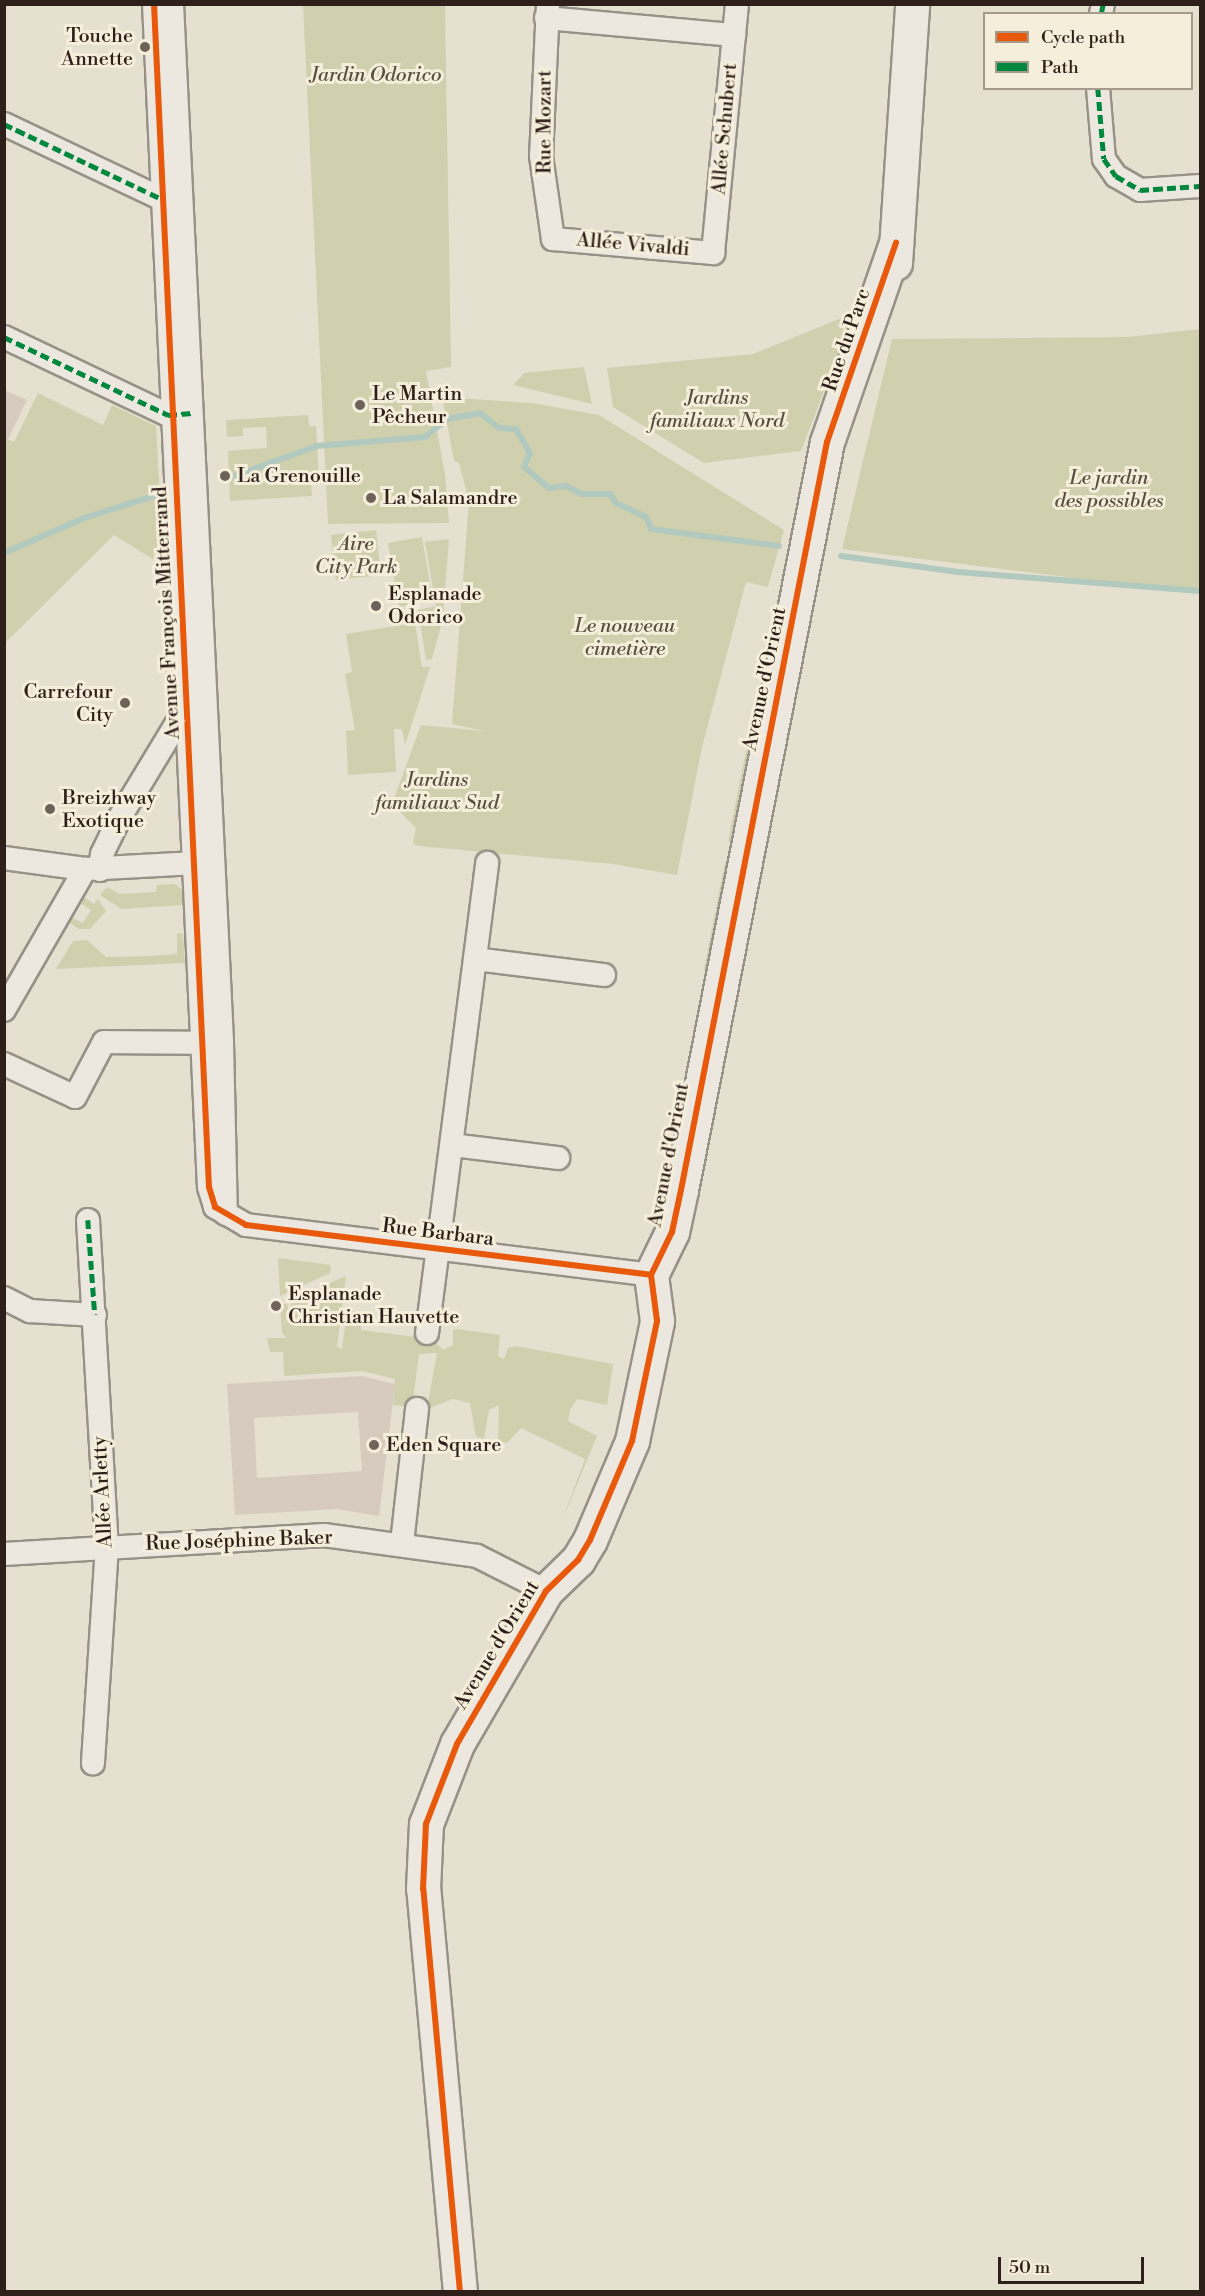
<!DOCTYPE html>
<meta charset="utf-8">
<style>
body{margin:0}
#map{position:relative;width:1205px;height:2296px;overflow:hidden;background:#e6e0d0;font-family:"Libre Bodoni",serif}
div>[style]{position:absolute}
.green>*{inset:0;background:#d0d0ae}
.stream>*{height:6px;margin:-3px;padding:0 3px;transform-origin:3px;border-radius:3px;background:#b1c9be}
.building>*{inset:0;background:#d7cabf}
.roads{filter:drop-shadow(2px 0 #979187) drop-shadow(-2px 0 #979187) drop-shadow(0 2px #979187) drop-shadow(0 -2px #979187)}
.street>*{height:22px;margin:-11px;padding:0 11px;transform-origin:11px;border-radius:11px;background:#ece8e0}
.secondary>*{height:33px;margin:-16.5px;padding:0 16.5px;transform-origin:16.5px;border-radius:16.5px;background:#ece8e0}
.quiet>*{height:4.5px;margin-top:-2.25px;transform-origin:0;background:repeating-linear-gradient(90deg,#00873e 0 9px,transparent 0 13.5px)}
.cycleway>*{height:6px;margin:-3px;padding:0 3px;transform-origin:3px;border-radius:3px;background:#e8590c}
.dots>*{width:16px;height:16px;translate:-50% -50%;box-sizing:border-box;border:3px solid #f5eedb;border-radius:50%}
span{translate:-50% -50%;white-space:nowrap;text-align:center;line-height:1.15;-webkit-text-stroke:6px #f5eedb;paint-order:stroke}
.poi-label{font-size:20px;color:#2d1f19}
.right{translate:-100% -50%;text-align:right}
.left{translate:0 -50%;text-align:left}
.park-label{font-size:20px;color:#58503e;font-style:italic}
.street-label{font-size:20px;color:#2d1f19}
.frame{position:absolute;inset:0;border:6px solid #2d1f19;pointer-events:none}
.legend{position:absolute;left:983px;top:12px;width:210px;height:78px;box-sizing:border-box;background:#f5eedb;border:2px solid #a59b8d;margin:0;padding:8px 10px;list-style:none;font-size:18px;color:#2d1f19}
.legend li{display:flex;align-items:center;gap:12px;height:30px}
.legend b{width:30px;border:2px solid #a59b8d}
.scale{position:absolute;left:998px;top:2257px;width:146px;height:27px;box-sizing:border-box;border:3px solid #2d1f19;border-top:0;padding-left:8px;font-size:18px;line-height:21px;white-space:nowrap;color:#2d1f19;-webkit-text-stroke:4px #f5eedb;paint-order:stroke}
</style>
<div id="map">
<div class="green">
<i style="clip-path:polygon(303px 5px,445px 5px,451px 367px,426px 371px,445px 474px,449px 523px,328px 524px)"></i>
<i style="clip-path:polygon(854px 313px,801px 451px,704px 463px,613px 407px,607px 368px,753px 354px)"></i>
<i style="clip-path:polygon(1200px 329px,1200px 594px,842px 549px,892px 339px,1128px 337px)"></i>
<i style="clip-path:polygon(584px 367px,592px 404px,513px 385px,524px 373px)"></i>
<i style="clip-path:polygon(38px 393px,103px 425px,112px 405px,156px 426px,164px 566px,114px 535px,5px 643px,5px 438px,14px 442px)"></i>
<i style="clip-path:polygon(442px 397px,532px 403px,599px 415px,784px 530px,768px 587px,746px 582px,702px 747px,677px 875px,613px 864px,419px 846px,413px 844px,416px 828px,392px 804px,421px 725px,484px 731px,452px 724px,469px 501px,459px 463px,454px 461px)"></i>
<i style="clip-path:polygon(308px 415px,309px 426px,316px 426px,319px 481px,311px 482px,312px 496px,230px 501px,228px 451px,267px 448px,266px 427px,243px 428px,243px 436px,227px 437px,226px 420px)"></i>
<i style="clip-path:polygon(376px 530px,381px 575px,336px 580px,331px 535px)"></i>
<i style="clip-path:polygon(422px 537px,433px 601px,399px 607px,388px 543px)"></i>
<i style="clip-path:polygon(449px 539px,443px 618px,432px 659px,426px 660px,418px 610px,436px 606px,425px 542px)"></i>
<i style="clip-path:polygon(415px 623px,422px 667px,430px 667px,405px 745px,402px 729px,394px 729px,396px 772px,348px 775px,346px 731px,355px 730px,345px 674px,352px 672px,346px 634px)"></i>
<i style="clip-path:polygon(750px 731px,761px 733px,734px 842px,728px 841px)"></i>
<i style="clip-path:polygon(725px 862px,730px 863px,715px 971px,704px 969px)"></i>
<i style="clip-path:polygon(174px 884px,185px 891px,182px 905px,121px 909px,100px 895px,107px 887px,119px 894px,156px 892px,157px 885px)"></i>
<i style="clip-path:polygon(84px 897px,94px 904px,98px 899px,106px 911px,90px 929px,79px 929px,68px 922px,71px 917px,83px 923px,91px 910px,80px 903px)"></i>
<i style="clip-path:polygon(183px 933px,185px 963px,56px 969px,73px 941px,87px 940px,106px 957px,151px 956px,177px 954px,177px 934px)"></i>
<i style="clip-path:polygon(278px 1258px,331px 1265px,330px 1273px,280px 1296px)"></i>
<i style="clip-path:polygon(346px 1276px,337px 1347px,342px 1349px,347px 1310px,362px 1312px,361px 1330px,432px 1339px,443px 1350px,453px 1345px,453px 1330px,458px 1329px,500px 1335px,498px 1356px,504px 1359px,508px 1348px,516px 1346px,613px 1364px,607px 1405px,577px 1399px,570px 1410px,568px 1421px,597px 1436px,561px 1523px,585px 1459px,521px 1428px,507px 1443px,498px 1441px,499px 1405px,489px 1410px,484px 1439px,476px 1437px,470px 1403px,453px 1399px,427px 1409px,437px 1353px,419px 1354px,412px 1407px,393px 1405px,395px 1379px,362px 1371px,284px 1376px,283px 1352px,270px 1352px,267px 1338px,287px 1338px,282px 1333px,280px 1305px,287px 1303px,291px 1321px,291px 1300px)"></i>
</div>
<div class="stream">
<i style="left:229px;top:478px;width:94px;rotate:-20deg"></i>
<i style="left:317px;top:446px;width:108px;rotate:-4.8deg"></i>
<i style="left:425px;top:437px;width:28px;rotate:-39deg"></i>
<i style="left:447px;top:419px;width:34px;rotate:-10deg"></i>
<i style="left:480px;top:413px;width:24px;rotate:38deg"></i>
<i style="left:499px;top:428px;width:17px;rotate:3deg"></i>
<i style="left:516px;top:429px;width:28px;rotate:60deg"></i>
<i style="left:530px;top:453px;width:15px;rotate:113deg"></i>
<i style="left:524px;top:467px;width:33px;rotate:40deg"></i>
<i style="left:549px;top:488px;width:17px;rotate:-7deg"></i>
<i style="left:566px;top:486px;width:18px;rotate:27deg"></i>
<i style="left:582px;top:494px;width:28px"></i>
<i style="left:610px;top:494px;width:11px;rotate:56deg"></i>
<i style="left:616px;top:503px;width:33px;rotate:25deg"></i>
<i style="left:646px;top:517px;width:13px;rotate:67deg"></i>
<i style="left:651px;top:529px;width:129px;rotate:7.6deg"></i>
<i style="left:4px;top:553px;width:87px;rotate:-23.6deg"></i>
<i style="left:84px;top:518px;width:80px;rotate:-17.5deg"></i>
<i style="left:841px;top:556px;width:118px;rotate:7.8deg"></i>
<i style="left:958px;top:572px;width:243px;rotate:4.5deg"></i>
</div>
<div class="building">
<i style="clip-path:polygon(4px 390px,27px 400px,4px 447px)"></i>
<i style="clip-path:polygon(evenodd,362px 1376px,395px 1384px,379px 1516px,337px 1509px,235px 1515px,227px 1384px,362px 1376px,358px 1412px,362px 1471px,257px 1478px,254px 1418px,358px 1412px)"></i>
</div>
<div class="roads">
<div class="street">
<i style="left:154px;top:4px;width:1184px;rotate:87.34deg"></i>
<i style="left:209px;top:1187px;width:21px;rotate:73deg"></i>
<i style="left:215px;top:1207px;width:36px;rotate:30deg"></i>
<i style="left:246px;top:1225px;width:408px;rotate:7deg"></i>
<i style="left:172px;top:4px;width:1040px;rotate:87.24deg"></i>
<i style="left:222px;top:1043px;width:171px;rotate:88.7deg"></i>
<i style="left:548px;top:4px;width:152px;rotate:92.6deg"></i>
<i style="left:541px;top:156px;width:84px;rotate:81.8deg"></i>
<i style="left:553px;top:239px;width:161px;rotate:5deg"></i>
<i style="left:713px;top:253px;width:250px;rotate:-84.5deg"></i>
<i style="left:1101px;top:14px;width:10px;rotate:-79deg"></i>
<i style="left:546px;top:18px;width:189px;rotate:5.2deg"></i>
<i style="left:1098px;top:88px;width:71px;rotate:85.2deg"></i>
<i style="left:1104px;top:159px;width:21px;rotate:55deg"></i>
<i style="left:1116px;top:176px;width:28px;rotate:30deg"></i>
<i style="left:1140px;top:190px;width:60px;rotate:-3.8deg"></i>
<i style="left:4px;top:124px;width:177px;rotate:25.4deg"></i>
<i style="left:164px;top:200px;width:13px;rotate:-4deg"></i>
<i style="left:4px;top:337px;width:182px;rotate:25.4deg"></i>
<i style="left:168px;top:415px;width:20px;rotate:-3deg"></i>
<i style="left:4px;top:858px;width:82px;rotate:7.7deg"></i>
<i style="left:100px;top:870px;width:16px;rotate:-83deg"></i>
<i style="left:102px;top:854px;width:41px;rotate:-64.1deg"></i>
<i style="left:120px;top:817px;width:116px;rotate:-58.8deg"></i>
<i style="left:180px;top:718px;width:18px;rotate:-38deg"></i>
<i style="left:475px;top:959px;width:130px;rotate:7.1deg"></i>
<i style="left:4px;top:1010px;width:163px;rotate:-60.1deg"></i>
<i style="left:85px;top:869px;width:111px;rotate:-3.1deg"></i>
<i style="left:196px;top:863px;width:15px;rotate:-32deg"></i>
<i style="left:4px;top:1064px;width:78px;rotate:24.9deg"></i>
<i style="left:75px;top:1097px;width:62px;rotate:-62.2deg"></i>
<i style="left:104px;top:1042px;width:114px;rotate:0.5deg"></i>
<i style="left:452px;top:1145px;width:107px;rotate:7deg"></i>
<i style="left:88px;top:1220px;width:327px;rotate:86.7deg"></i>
<i style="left:107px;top:1546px;width:218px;rotate:93.7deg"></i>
<i style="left:4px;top:1298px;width:29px;rotate:27deg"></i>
<i style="left:30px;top:1311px;width:65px;rotate:3.5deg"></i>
<i style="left:427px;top:1333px;width:474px;rotate:-82.7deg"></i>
<i style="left:402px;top:1543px;width:135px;rotate:-83.6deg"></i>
<i style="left:4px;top:1554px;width:321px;rotate:-3.4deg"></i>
<i style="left:324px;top:1535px;width:154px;rotate:7.8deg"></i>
<i style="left:477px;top:1556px;width:77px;rotate:26.9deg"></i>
</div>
<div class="secondary">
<i style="left:895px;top:263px;width:260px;rotate:-86.2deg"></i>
<i style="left:460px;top:2292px;width:405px;rotate:-95.2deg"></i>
<i style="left:423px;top:1889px;width:65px;rotate:-87.4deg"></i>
<i style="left:426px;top:1824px;width:86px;rotate:-68.8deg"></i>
<i style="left:457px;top:1744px;width:177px;rotate:-59.8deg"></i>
<i style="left:546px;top:1591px;width:45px;rotate:-44.1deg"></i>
<i style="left:578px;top:1560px;width:23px;rotate:-59deg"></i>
<i style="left:590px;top:1540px;width:108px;rotate:-67deg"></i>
<i style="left:632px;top:1441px;width:123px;rotate:-78.2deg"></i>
<i style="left:657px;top:1321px;width:46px;rotate:-97.4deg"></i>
<i style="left:651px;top:1275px;width:48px;rotate:-64deg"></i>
<i style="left:672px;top:1232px;width:43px;rotate:-77.9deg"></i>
<i style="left:681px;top:1190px;width:762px;rotate:-78.96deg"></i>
<i style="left:827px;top:442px;width:211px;rotate:-70.9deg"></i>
</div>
</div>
<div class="quiet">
<i style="left:1101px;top:14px;width:10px;rotate:-79deg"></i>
<i style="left:1098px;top:88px;width:71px;rotate:85.2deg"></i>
<i style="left:1104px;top:159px;width:21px;rotate:55deg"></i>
<i style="left:1116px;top:176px;width:28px;rotate:30deg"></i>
<i style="left:1140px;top:190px;width:60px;rotate:-3.8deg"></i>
<i style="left:4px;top:124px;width:177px;rotate:25.4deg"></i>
<i style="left:4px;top:337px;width:182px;rotate:25.4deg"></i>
<i style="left:168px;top:415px;width:24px;rotate:-5deg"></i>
<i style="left:88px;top:1220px;width:95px;rotate:85.8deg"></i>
</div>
<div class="cycleway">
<i style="left:154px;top:4px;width:1184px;rotate:87.34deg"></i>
<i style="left:209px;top:1187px;width:21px;rotate:73deg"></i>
<i style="left:215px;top:1207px;width:36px;rotate:30deg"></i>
<i style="left:246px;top:1225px;width:408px;rotate:7deg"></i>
<i style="left:460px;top:2292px;width:405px;rotate:-95.2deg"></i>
<i style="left:423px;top:1889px;width:65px;rotate:-87.4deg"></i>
<i style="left:426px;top:1824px;width:86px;rotate:-68.8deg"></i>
<i style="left:457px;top:1744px;width:177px;rotate:-59.8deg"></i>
<i style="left:546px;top:1591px;width:45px;rotate:-44.1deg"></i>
<i style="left:578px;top:1560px;width:23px;rotate:-59deg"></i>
<i style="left:590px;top:1540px;width:108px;rotate:-67deg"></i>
<i style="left:632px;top:1441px;width:123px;rotate:-78.2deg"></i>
<i style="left:657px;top:1321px;width:46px;rotate:-97.4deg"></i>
<i style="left:651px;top:1275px;width:48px;rotate:-64deg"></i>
<i style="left:672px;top:1232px;width:43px;rotate:-77.9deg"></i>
<i style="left:681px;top:1190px;width:762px;rotate:-78.96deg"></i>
<i style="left:827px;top:442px;width:211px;rotate:-70.9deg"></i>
</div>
<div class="dots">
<i style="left:145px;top:47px;background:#6e6359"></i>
<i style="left:360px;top:405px;background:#6e6359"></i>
<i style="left:225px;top:476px;background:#6e6359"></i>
<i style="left:371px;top:498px;background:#6e6359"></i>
<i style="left:376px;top:606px;background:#6e6359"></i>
<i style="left:125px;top:703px;background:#6e6359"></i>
<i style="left:50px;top:809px;background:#6e6359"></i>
<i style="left:276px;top:1306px;background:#6e6359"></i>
<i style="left:374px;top:1445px;background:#6e6359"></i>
</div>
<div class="poi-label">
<span class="right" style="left:133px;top:48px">Touche<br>Annette</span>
<span class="left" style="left:372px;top:406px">Le Martin<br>Pêcheur</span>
<span class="left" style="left:237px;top:476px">La Grenouille</span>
<span class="left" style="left:383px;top:498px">La Salamandre</span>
<span class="left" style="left:388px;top:606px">Esplanade<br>Odorico</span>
<span class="right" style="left:113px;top:704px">Carrefour<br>City</span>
<span class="left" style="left:62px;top:810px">Breizhway<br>Exotique</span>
<span class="left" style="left:288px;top:1306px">Esplanade<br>Christian Hauvette</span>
<span class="left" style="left:386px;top:1445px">Eden Square</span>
</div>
<div class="park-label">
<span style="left:376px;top:75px">Jardin Odorico</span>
<span style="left:717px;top:410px">Jardins<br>familiaux Nord</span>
<span style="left:1109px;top:490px">Le jardin<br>des possibles</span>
<span style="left:356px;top:556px">Aire<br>City Park</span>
<span style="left:625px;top:638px">Le nouveau<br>cimetière</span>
<span style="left:437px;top:792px">Jardins<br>familiaux Sud</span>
</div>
<div class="street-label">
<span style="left:545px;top:122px;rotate:-90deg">Rue Mozart</span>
<span style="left:725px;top:129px;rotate:-85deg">Allée Schubert</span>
<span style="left:633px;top:245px;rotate:5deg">Allée Vivaldi</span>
<span style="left:847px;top:340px;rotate:-71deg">Rue du Parc</span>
<span style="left:167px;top:613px;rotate:-93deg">Avenue François Mitterrand</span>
<span style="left:765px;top:679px;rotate:-78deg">Avenue d'Orient</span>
<span style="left:669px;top:1155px;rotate:-79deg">Avenue d'Orient</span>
<span style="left:438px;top:1233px;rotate:7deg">Rue Barbara</span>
<span style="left:103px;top:1492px;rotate:-93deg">Allée Arletty</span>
<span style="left:239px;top:1541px;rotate:-2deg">Rue Joséphine Baker</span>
<span style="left:497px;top:1645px;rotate:-59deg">Avenue d'Orient</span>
</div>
<div class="frame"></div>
<ul class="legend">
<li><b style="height:8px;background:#e8590c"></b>Cycle path</li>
<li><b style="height:8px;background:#00873e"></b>Path</li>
</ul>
<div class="scale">50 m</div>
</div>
